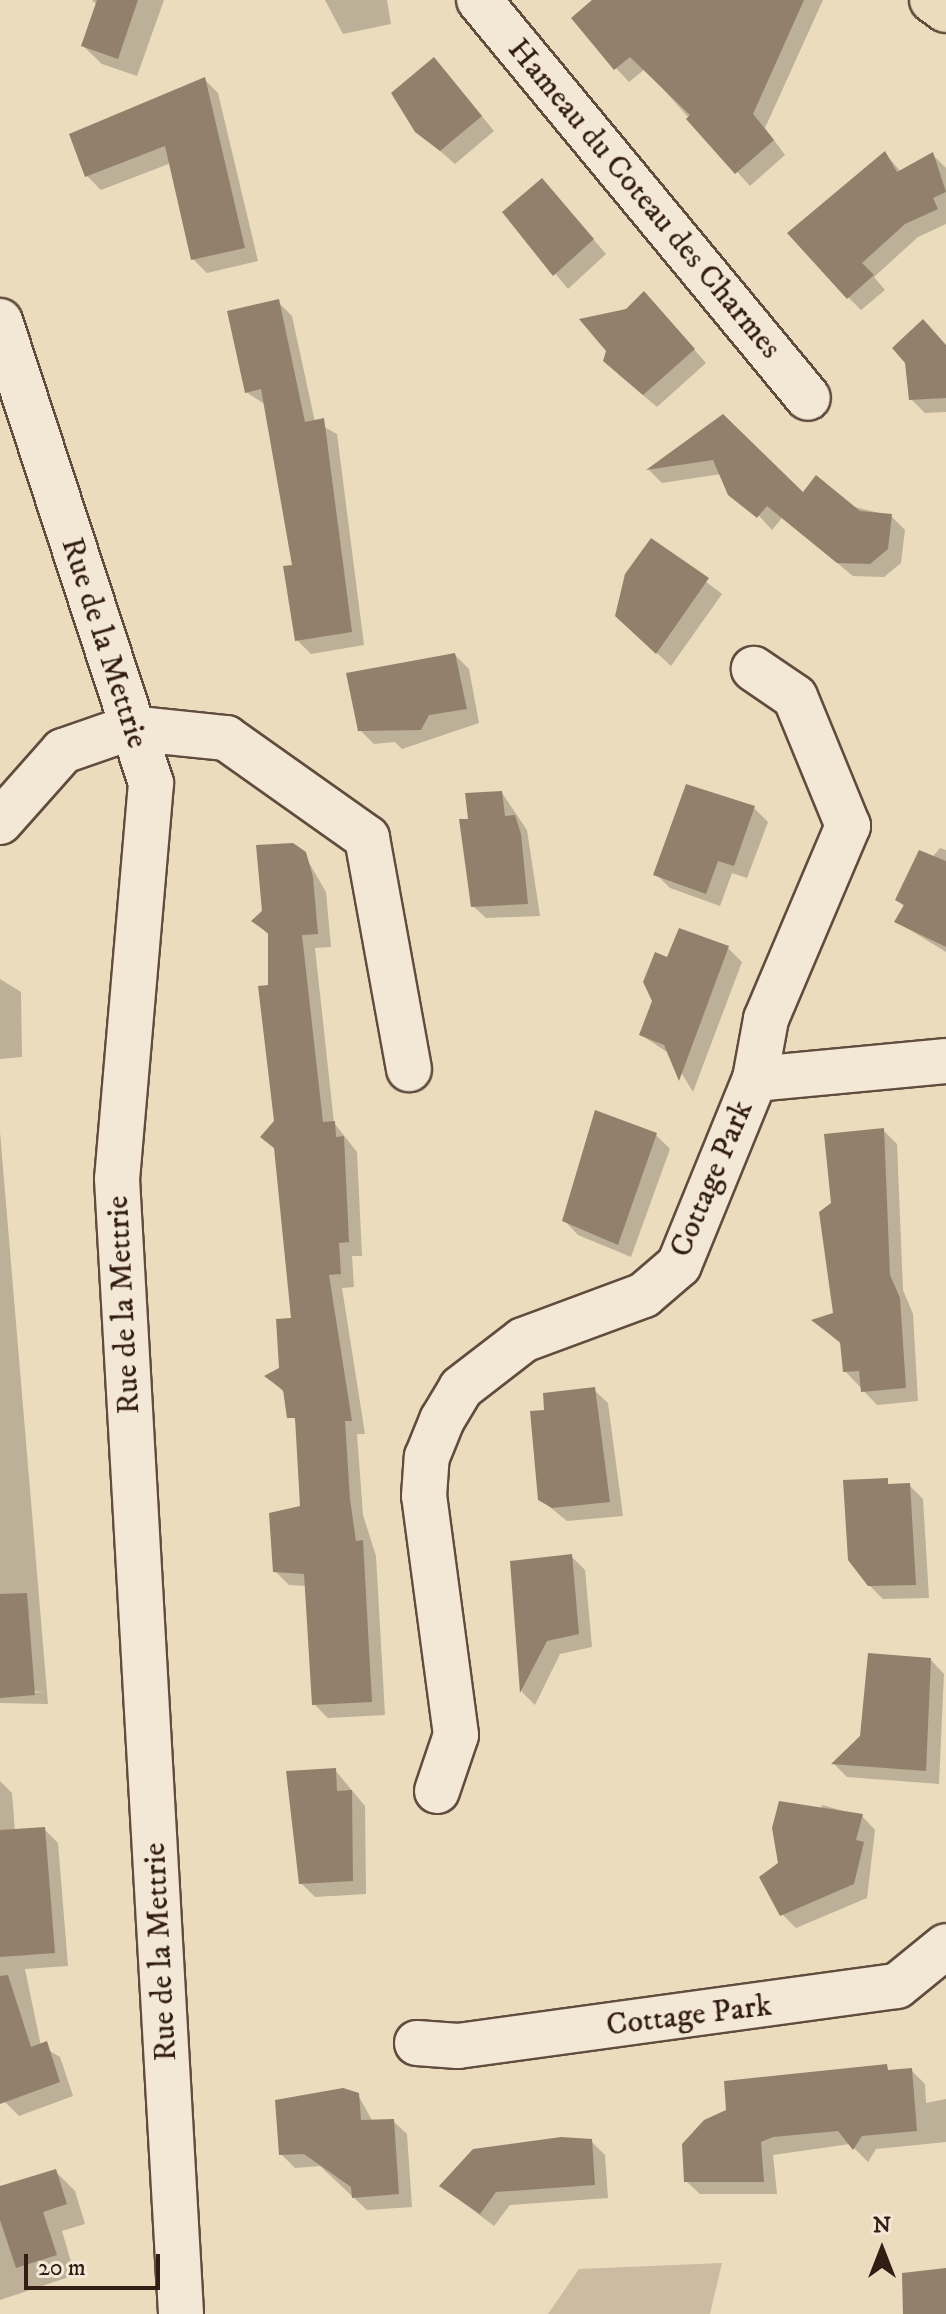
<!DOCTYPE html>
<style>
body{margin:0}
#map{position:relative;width:946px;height:2314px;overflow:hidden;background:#ecdcbe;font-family:"IM FELL DW Pica",serif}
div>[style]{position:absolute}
.green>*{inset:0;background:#cdbba1}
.shadow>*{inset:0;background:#0003}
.building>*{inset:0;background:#93806c}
.roads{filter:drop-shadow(2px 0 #614c3e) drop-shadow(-2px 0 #614c3e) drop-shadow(0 2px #614c3e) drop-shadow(0 -2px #614c3e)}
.minor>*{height:44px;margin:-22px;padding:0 22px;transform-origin:22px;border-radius:22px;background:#f3e8d5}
.major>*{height:44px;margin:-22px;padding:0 22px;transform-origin:22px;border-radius:22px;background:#ecdcbe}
span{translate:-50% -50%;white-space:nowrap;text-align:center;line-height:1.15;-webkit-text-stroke:6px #f3e8d5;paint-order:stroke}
.street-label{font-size:32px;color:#331c14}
.north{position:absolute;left:842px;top:2210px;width:80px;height:80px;-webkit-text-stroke:6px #f3e8d5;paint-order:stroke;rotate:0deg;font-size:22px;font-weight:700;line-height:32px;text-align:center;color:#331c14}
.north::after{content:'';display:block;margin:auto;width:28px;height:36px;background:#331c14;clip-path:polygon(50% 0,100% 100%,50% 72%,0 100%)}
.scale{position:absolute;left:24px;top:2254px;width:136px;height:36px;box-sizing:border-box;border:4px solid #331c14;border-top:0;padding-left:10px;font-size:24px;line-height:28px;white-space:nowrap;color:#331c14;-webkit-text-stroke:6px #f3e8d5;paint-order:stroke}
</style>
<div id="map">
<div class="green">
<i style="clip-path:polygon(722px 2263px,710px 2314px,548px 2314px,579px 2269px)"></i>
</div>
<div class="shadow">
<i style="clip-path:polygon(92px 0,164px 0,137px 76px,102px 64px,83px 46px,97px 5px)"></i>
<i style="clip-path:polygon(325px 0,387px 0,391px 24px,343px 34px)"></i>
<i style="clip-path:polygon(595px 0,823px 0,765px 128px,785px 155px,750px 186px,645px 69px,629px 82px,616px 68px)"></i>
<i style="clip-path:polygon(447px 74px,494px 131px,455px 164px,417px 131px)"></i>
<i style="clip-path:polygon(205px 80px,218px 93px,258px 261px,207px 273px,193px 259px,171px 163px,101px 190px,87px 176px)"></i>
<i style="clip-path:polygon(885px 153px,901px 172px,933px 155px,946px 168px,946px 224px,918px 237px,874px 277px,885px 290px,861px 310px,848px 297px)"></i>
<i style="clip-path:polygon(542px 180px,606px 254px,568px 289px,505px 213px)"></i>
<i style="clip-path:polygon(278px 302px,292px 316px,315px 422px,337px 434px,364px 645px,311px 654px,297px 640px,294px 566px,266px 405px,246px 392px)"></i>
<i style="clip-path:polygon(657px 307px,706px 363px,657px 407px,618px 374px,627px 311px)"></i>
<i style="clip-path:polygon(946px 346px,946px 412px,925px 413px,911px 399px)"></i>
<i style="clip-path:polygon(723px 416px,803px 494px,891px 516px,905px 530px,901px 563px,884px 577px,853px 576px,782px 518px,772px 530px,721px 474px,662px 483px,649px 470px)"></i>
<i style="clip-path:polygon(651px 540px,722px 594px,671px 666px,631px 629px)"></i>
<i style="clip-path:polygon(455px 655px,469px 669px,479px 723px,402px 749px,395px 742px,374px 744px,360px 730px)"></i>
<i style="clip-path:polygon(687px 787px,754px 808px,768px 822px,747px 878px,732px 873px,720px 906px,670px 888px,656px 874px)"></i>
<i style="clip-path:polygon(502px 793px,527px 830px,540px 916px,486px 918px,473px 906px,470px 821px)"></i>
<i style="clip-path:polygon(940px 848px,946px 850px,946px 952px,897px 922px,905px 907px,897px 899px)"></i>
<i style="clip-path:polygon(304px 854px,326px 892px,331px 947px,315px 948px,334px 1123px,357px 1152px,362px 1256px,352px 1256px,354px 1287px,342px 1288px,365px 1434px,357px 1434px,363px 1515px,376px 1556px,385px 1715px,328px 1718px,314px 1704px,307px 1586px,289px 1585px,275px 1571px,302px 1508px,297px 1426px,286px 1394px,267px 1377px,281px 1369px,293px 1320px,276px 1150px,263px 1137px,276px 1121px,270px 936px,254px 921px)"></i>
<i style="clip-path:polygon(728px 948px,742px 962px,693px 1092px,670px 1054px,641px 1035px,669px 959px)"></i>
<i style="clip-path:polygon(0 979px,21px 992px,22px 1057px,0 1059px)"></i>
<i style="clip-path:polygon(0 1118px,0 1132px,48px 1704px,0 1703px,0 1694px,45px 1692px,0 1690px)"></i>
<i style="clip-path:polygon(883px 1130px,897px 1144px,903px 1290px,913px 1314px,918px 1401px,877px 1405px,845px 1371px,842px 1345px,814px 1321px,835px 1314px)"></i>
<i style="clip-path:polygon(656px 1135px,670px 1149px,631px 1257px,578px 1235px,565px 1221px)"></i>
<i style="clip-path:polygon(594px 1390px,608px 1403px,623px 1516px,567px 1521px,540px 1499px,546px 1412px)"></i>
<i style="clip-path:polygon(909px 1485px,923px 1499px,929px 1598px,883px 1599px,869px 1585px)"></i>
<i style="clip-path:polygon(571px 1556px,585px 1570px,592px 1647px,560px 1654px,535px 1705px,522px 1692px,512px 1563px)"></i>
<i style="clip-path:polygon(931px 1660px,944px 1674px,939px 1784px,847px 1777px,834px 1764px)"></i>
<i style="clip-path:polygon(335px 1770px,365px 1806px,366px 1894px,315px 1897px,301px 1883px)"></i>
<i style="clip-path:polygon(0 1781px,12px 1793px,15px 1831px,44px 1829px,58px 1843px,68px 1966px,25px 1969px,41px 2046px,60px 2057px,73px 2096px,19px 2116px,5px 2102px,0 2076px)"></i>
<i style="clip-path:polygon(822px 1805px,862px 1816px,875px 1830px,867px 1898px,796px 1928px,782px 1914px)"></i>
<i style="clip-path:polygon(911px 2070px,925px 2084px,926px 2103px,946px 2099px,946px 2142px,876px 2149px,868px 2162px,850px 2144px,773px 2155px,777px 2194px,700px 2194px,686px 2181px,684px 2145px)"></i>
<i style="clip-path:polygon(358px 2095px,373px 2122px,393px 2121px,407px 2134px,412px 2207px,367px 2210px,320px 2166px,295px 2168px,281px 2154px)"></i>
<i style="clip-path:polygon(591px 2141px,605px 2155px,608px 2198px,510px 2205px,494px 2226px,441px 2186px)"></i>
<i style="clip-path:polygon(55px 2171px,75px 2191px,85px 2224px,62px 2231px,75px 2275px,0 2300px,0 2191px)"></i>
</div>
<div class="building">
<i style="clip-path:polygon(97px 0,138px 0,118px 59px,81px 46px)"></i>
<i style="clip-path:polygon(592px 0,804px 0,753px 114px,774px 140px,735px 174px,686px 119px,690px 115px,630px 57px,614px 70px,571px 18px)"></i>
<i style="clip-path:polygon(434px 57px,482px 116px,440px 151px,415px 132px,391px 93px)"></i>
<i style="clip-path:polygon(205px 77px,245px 248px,191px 260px,165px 146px,85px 177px,69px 134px)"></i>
<i style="clip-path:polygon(885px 151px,897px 172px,933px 152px,946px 192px,933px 198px,938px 209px,905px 224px,862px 263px,874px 275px,847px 299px,787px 233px)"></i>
<i style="clip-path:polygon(542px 178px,594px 239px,553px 276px,502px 212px)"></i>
<i style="clip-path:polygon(644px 291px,695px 349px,643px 395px,603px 361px,606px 351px,579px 319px,626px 309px)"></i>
<i style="clip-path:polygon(279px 299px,305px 422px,324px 418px,352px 632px,295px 641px,283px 566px,292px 565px,261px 389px,245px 393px,227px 311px)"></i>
<i style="clip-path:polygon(923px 319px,946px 345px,946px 398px,909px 400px,905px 363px,892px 348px)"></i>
<i style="clip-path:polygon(723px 414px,803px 492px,816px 475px,860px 511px,892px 514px,888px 549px,870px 564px,837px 563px,767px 506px,757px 518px,728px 495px,713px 460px,646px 470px)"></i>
<i style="clip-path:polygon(651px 538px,709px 578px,656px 654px,615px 616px,625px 574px)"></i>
<i style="clip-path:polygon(455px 653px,467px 709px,429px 715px,421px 730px,358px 731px,346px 673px)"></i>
<i style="clip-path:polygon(686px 784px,755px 806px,734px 866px,718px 861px,706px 894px,653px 875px)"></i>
<i style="clip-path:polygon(502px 791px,505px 816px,515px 815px,521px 834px,528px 904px,471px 907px,459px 819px,468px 819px,465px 793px)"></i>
<i style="clip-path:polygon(293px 843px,306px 852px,313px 877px,318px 934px,302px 935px,323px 1122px,335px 1121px,336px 1137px,344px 1136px,349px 1242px,339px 1243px,341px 1274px,329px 1275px,352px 1421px,345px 1421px,350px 1499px,356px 1541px,363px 1540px,372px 1702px,312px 1705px,304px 1574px,273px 1572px,269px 1513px,300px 1506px,295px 1418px,287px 1418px,283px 1390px,264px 1376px,279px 1368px,276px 1319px,291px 1318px,274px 1148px,260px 1137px,274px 1121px,258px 986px,268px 985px,268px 933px,251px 921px,262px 911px,256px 845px)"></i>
<i style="clip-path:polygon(919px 850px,946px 861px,946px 947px,894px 922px,904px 905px,895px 900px)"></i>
<i style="clip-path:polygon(679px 928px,729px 946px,679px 1081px,664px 1045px,639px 1035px,652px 1001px,643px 982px,655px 952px,667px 957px)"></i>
<i style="clip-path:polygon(595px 1110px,657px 1133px,618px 1245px,562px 1221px)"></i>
<i style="clip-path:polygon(884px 1128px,890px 1275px,900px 1298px,906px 1388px,861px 1392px,859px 1371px,843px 1372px,840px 1342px,811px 1320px,833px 1313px,819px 1212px,831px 1203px,824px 1134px)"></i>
<i style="clip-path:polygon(595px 1387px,610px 1502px,552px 1508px,538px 1500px,530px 1411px,544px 1410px,543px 1393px)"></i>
<i style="clip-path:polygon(888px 1478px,888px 1484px,910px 1483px,916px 1585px,868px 1586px,848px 1560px,843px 1480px)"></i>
<i style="clip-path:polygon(572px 1554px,579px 1634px,547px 1641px,520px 1693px,510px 1561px)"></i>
<i style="clip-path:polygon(27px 1593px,35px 1695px,0 1698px,0 1594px)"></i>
<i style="clip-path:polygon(868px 1653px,931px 1658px,926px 1771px,831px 1764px,860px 1736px)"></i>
<i style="clip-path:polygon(336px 1768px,337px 1791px,352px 1790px,353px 1881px,299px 1884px,286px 1771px)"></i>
<i style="clip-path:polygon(779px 1801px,863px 1814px,856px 1840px,864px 1842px,854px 1884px,780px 1916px,759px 1877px,778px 1863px,772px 1828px)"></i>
<i style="clip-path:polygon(45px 1827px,55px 1953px,0 1957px,0 1830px)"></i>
<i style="clip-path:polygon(8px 1975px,31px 2047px,47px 2041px,60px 2082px,0 2104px,0 1976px)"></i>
<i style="clip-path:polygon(887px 2064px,888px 2070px,912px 2068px,917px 2131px,862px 2136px,853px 2150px,838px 2131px,773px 2137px,761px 2142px,764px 2182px,684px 2182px,682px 2144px,704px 2120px,726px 2110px,724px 2081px)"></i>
<i style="clip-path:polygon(343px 2088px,359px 2093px,361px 2120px,394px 2119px,399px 2194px,352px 2198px,351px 2187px,304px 2154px,279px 2155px,275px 2100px)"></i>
<i style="clip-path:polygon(561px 2137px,592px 2139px,595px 2185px,496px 2192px,480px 2214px,439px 2186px,473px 2149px)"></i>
<i style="clip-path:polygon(56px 2169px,67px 2204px,43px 2212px,57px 2255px,16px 2268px,0 2220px,0 2186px)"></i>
<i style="clip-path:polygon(946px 2268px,946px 2314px,903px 2314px,902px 2273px)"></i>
</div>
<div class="roads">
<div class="minor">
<i style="left:479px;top:0;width:516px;rotate:50.42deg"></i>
<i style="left:0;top:321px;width:486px;rotate:71.9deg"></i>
<i style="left:151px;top:783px;width:397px;rotate:94.9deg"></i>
<i style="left:117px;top:1179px;width:1137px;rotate:86.77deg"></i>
<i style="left:0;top:822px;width:95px;rotate:-48.4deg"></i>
<i style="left:63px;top:751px;width:70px;rotate:-19.2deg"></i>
<i style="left:129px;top:728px;width:98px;rotate:5.9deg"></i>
<i style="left:226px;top:738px;width:173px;rotate:35.3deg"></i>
<i style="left:367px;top:838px;width:235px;rotate:79.7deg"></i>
<i style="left:755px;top:1079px;width:192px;rotate:-5.4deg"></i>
<i style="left:437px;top:1791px;width:59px;rotate:-71.3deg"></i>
<i style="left:456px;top:1735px;width:241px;rotate:-97.6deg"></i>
<i style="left:424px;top:1496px;width:39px;rotate:-86deg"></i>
<i style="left:427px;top:1457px;width:40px;rotate:-68deg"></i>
<i style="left:442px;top:1420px;width:37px;rotate:-59deg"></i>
<i style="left:461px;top:1388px;width:78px;rotate:-37.7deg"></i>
<i style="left:523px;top:1340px;width:129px;rotate:-20.4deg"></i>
<i style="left:644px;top:1295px;width:46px;rotate:-40.6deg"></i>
<i style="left:679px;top:1265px;width:201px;rotate:-67.8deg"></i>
<i style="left:755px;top:1079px;width:61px;rotate:-79.6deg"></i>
<i style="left:766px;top:1019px;width:210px;rotate:-67deg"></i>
<i style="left:848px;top:826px;width:139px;rotate:-112.3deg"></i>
<i style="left:795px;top:697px;width:50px;rotate:-145.7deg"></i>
<i style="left:417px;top:2043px;width:41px;rotate:4.2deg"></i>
<i style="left:458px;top:2046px;width:443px;rotate:-7.8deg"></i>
<i style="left:897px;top:1986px;width:63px;rotate:-39.2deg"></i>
</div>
<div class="major">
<i style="left:932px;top:0;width:17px;rotate:36deg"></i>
</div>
</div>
<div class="street-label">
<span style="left:644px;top:199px;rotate:50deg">Hameau du Coteau des Charmes</span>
<span style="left:104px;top:643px;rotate:72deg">Rue de la Mettrie</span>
<span style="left:712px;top:1179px;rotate:-67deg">Cottage Park</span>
<span style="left:124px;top:1305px;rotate:-93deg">Rue de la Mettrie</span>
<span style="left:161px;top:1952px;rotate:-93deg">Rue de la Mettrie</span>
<span style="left:689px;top:2016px;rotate:-7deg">Cottage Park</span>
</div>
<div class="north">N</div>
<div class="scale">20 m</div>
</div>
